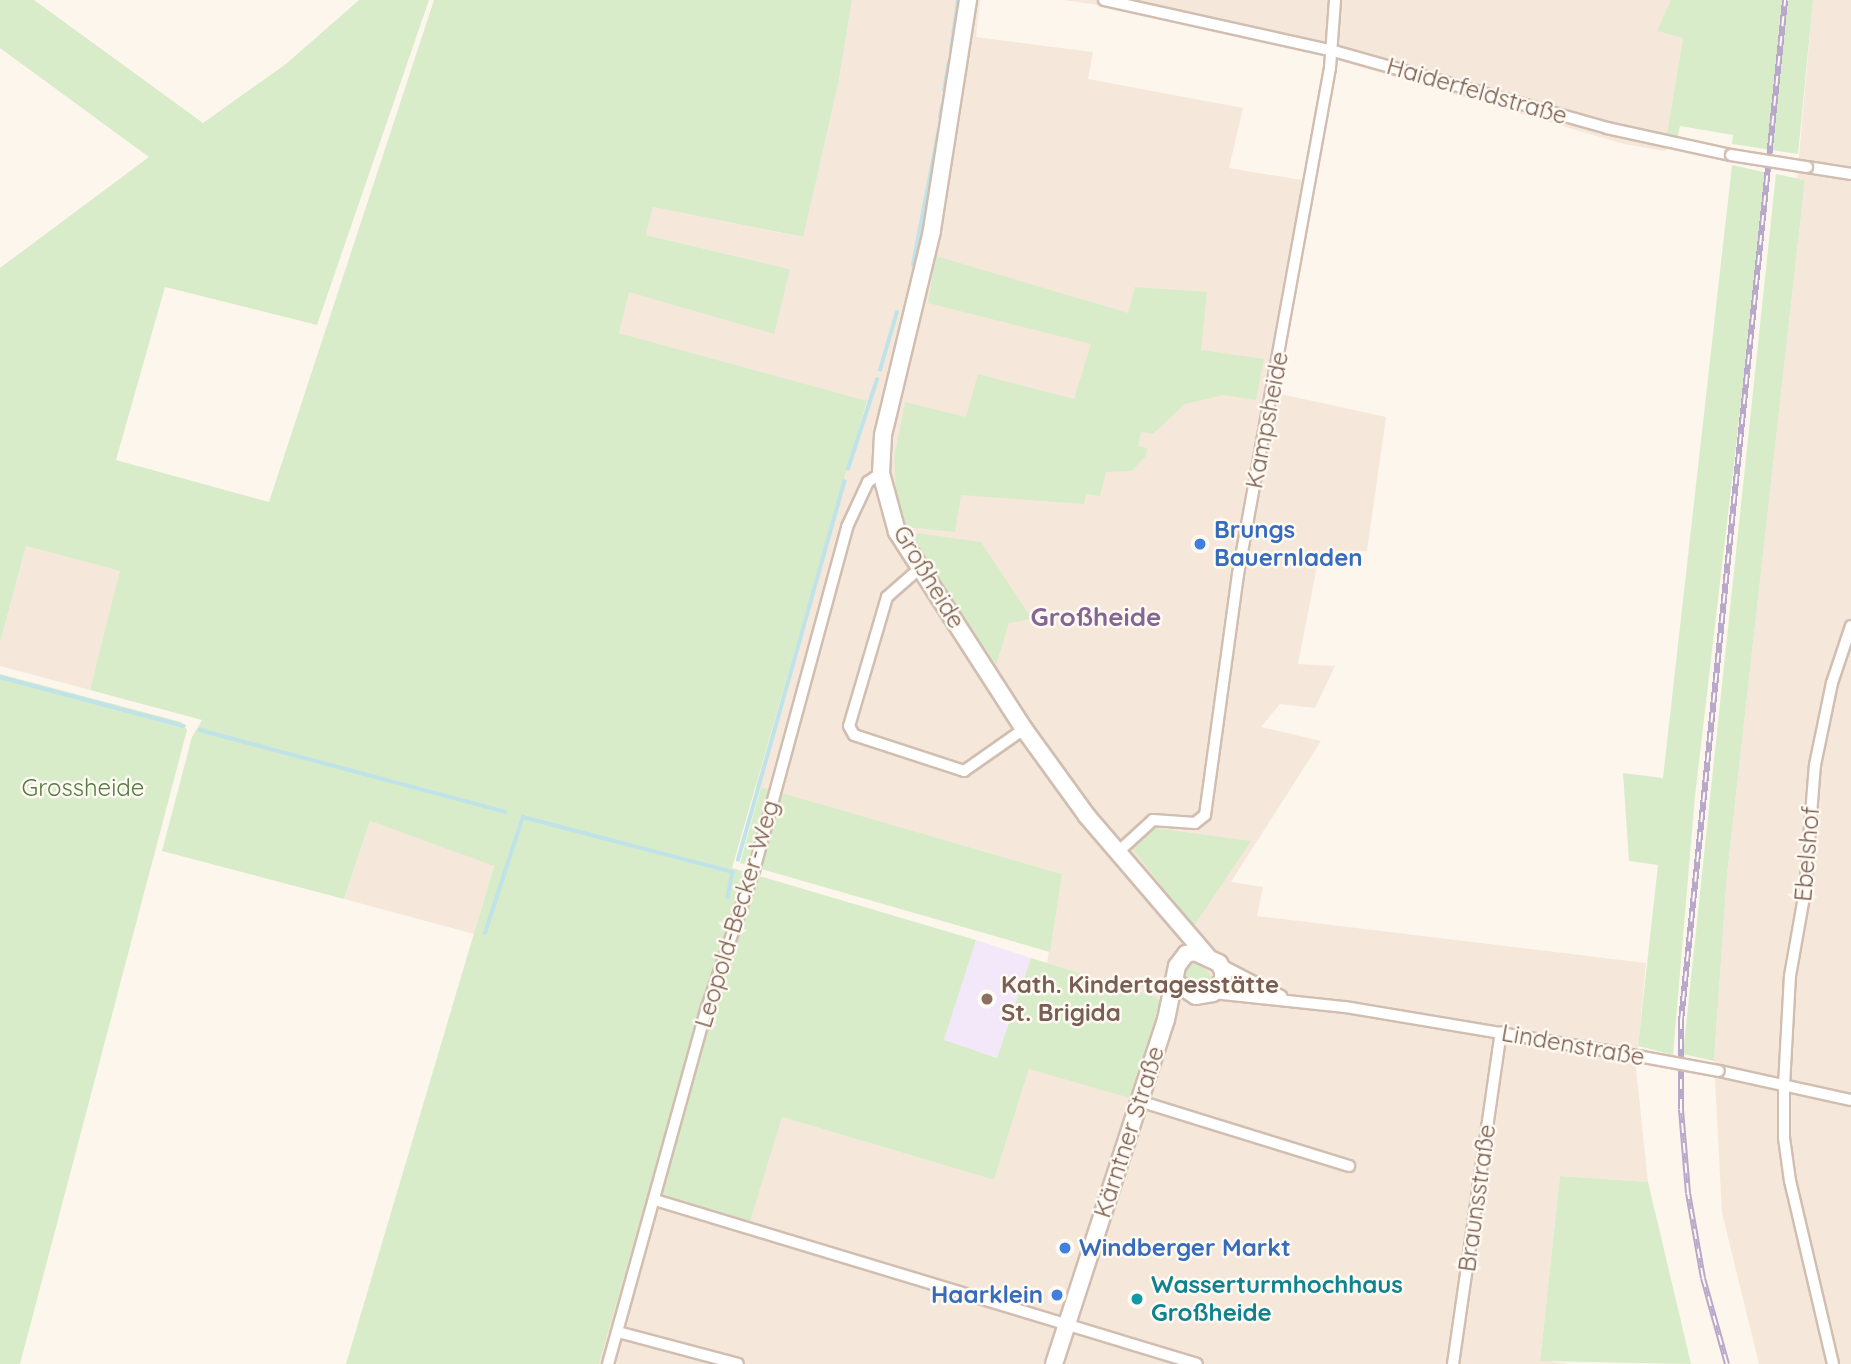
<!DOCTYPE html>
<meta charset="utf-8">
<style>
body{margin:0}
#map{position:relative;width:1851px;height:1364px;overflow:hidden;background:#fdf6ec;font-family:Quicksand,sans-serif}
div>[style]{position:absolute}
.residential>*{inset:0;background:#f5e8da}
.education>*{inset:0;background:#f3e8fa}
.green>*{inset:0;background:#d8ecc9}
.stream>*{height:3.5px;margin:-1.75px;padding:0 1.75px;transform-origin:1.75px;border-radius:1.75px;background:#bfe3e8}
.roads{filter:drop-shadow(2px 0 #d1beb0) drop-shadow(-2px 0 #d1beb0) drop-shadow(0 2px #d1beb0) drop-shadow(0 -2px #d1beb0)}
.street>*{height:10px;margin:-5px;padding:0 5px;transform-origin:5px;border-radius:5px;background:#fff}
.secondary>*{height:16px;margin:-8px;padding:0 8px;transform-origin:8px;border-radius:8px;background:#fff}
.rail>*{height:6px;margin-top:-3px;transform-origin:0;background:repeating-linear-gradient(90deg,#fffaf3 0 10px,#b9a8c9 0 20px);box-sizing:border-box;border-block:2px solid #b9a8c9}
.bridges{filter:drop-shadow(2px 0 #d1beb0) drop-shadow(-2px 0 #d1beb0) drop-shadow(0 2px #d1beb0) drop-shadow(0 -2px #d1beb0)}
.street-bridge>*{height:10px;margin:-5px;padding:0 5px;transform-origin:5px;border-radius:5px;background:#fff}
.dots>*{width:19px;height:19px;translate:-50% -50%;box-sizing:border-box;border:4px solid #fffaf3;border-radius:50%}
span{translate:-50% -50%;white-space:nowrap;text-align:center;line-height:1.15;-webkit-text-stroke:5px #fffaf3;paint-order:stroke}
.street-label{font-size:24px;color:#7a5c4d}
.shop-label{font-size:24px;color:#366cbe;font-weight:700}
.left{translate:0 -50%;text-align:left}
.right{translate:-100% -50%;text-align:right}
.park-label{font-size:24px;color:#537a41}
.education-label{font-size:24px;color:#785e54;font-weight:700}
.culture-label{font-size:24px;color:#0d838f;font-weight:700}
.neighbourhood-label{font-size:26px;color:#846695;font-weight:700}
</style>
<div id="map">
<div class="residential">
<i style="clip-path:polygon(852px 0,980px 0,976px 37px,1093px 52px,1088px 79px,1243px 108px,1229px 168px,1313px 182px,1276px 393px,1386px 417px,1367px 551px,1320px 551px,1298px 664px,1335px 666px,1315px 708px,1280px 704px,1261px 727px,1321px 741px,1231px 882px,1263px 887px,1257px 916px,1646px 963px,1636px 1069px,1648px 1182px,1560px 1176px,1540px 1360px,1569px 1364px,599px 1364px,649px 1190px,782px 1117px,994px 1180px,1029px 1069px,1157px 997px,1047px 963px,1062px 874px,756px 786px,867px 402px,619px 333px,628px 292px,790px 269px,646px 235px,653px 207px,802px 237px,839px 80px)"></i>
<i style="clip-path:polygon(1064px 0,1671px 0,1658px 31px,1683px 38px,1664px 151px,1624px 144px,1323px 56px,1147px 12px)"></i>
<i style="clip-path:polygon(1813px 0,1851px 0,1851px 1364px,1759px 1364px,1722px 1213px,1714px 1061px,1727px 875px,1805px 180px,1797px 178px)"></i>
<i style="clip-path:polygon(26px 546px,121px 571px,90px 690px,0 666px,0 643px)"></i>
<i style="clip-path:polygon(370px 821px,494px 865px,474px 934px,344px 899px)"></i>
</div>
<div class="education">
<i style="clip-path:polygon(976px 940px,1031px 958px,998px 1058px,943px 1041px)"></i>
</div>
<div class="green">
<i style="clip-path:polygon(0 0,34px 0,203px 123px,286px 64px,359px 0,429px 0,317px 325px,165px 287px,116px 460px,269px 502px,434px 0,852px 0,839px 80px,803px 237px,653px 207px,646px 235px,790px 269px,774px 334px,629px 292px,619px 333px,867px 401px,732px 868px,976px 940px,944px 1040px,997px 1058px,1031px 958px,1157px 997px,1160px 1002px,1130px 1098px,1029px 1069px,994px 1180px,782px 1117px,750px 1221px,649px 1191px,599px 1364px,346px 1364px,494px 866px,370px 821px,344px 899px,162px 851px,192px 737px,202px 720px,90px 690px,120px 571px,26px 546px,0 643px,0 268px,149px 157px,0 48px)"></i>
<i style="clip-path:polygon(1671px 0,1813px 0,1798px 154px,1732px 144px,1733px 135px,1680px 126px,1677px 140px,1664px 151px,1683px 38px,1657px 31px)"></i>
<i style="clip-path:polygon(1732px 165px,1768px 173px,1695px 796px,1673px 1055px,1638px 1046px,1658px 865px,1629px 861px,1623px 773px,1663px 778px)"></i>
<i style="clip-path:polygon(1776px 174px,1805px 180px,1727px 875px,1714px 1061px,1683px 1054px)"></i>
<i style="clip-path:polygon(936px 256px,1128px 313px,1135px 287px,1207px 292px,1201px 350px,1264px 359px,1256px 400px,1223px 395px,1185px 404px,1153px 434px,1141px 432px,1138px 446px,1147px 448px,1146px 456px,1131px 471px,1106px 472px,1100px 496px,1086px 494px,1084px 504px,961px 495px,955px 532px,906px 527px,896px 493px,894px 458px,905px 402px,966px 417px,978px 374px,1074px 399px,1091px 344px,928px 303px)"></i>
<i style="clip-path:polygon(917px 533px,981px 542px,1032px 619px,1009px 623px,996px 665px,910px 538px)"></i>
<i style="clip-path:polygon(0 674px,181px 722px,187px 730px,20px 1364px,0 1364px)"></i>
<i style="clip-path:polygon(761px 787px,1062px 874px,1050px 952px,740px 863px)"></i>
<i style="clip-path:polygon(1155px 828px,1251px 841px,1194px 926px,1132px 849px)"></i>
<i style="clip-path:polygon(1193px 959px,1198px 960px,1217px 984px,1187px 987px,1182px 978px)"></i>
<i style="clip-path:polygon(1560px 1176px,1648px 1182px,1691px 1364px,1540px 1361px)"></i>
</div>
<div class="stream">
<i style="left:951px;top:50px;width:50px;rotate:-82deg"></i>
<i style="left:944px;top:90px;width:28px;rotate:-80deg"></i>
<i style="left:940px;top:117px;width:11px;rotate:-80deg"></i>
<i style="left:913px;top:265px;width:138px;rotate:-79.2deg"></i>
<i style="left:880px;top:370px;width:60px;rotate:-73.7deg"></i>
<i style="left:848px;top:469px;width:94px;rotate:-72deg"></i>
<i style="left:0;top:677px;width:190px;rotate:14.9deg"></i>
<i style="left:200px;top:730px;width:316px;rotate:15deg"></i>
<i style="left:738px;top:860px;width:393px;rotate:-74.3deg"></i>
<i style="left:485px;top:933px;width:122px;rotate:-71.9deg"></i>
<i style="left:523px;top:817px;width:217px;rotate:14.7deg"></i>
<i style="left:733px;top:872px;width:26px;rotate:101deg"></i>
</div>
<div class="roads">
<div class="street">
<i style="left:1104px;top:0;width:231px;rotate:12.5deg"></i>
<i style="left:1330px;top:50px;width:288px;rotate:15.7deg"></i>
<i style="left:1607px;top:128px;width:127px;rotate:12.3deg"></i>
<i style="left:1807px;top:167px;width:45px;rotate:9deg"></i>
<i style="left:920px;top:568px;width:44px;rotate:138.7deg"></i>
<i style="left:887px;top:597px;width:134px;rotate:106.4deg"></i>
<i style="left:849px;top:726px;width:10px;rotate:61deg"></i>
<i style="left:854px;top:735px;width:116px;rotate:18.1deg"></i>
<i style="left:964px;top:771px;width:73px;rotate:-35deg"></i>
<i style="left:1119px;top:851px;width:46px;rotate:-42.4deg"></i>
<i style="left:1153px;top:820px;width:42px;rotate:4.1deg"></i>
<i style="left:1195px;top:823px;width:13px;rotate:-39deg"></i>
<i style="left:1205px;top:815px;width:243px;rotate:-82.2deg"></i>
<i style="left:1238px;top:574px;width:514px;rotate:-79.7deg"></i>
<i style="left:1330px;top:68px;width:68px;rotate:-85.8deg"></i>
<i style="left:1221px;top:965px;width:68px;rotate:27.3deg"></i>
<i style="left:1213px;top:993px;width:133px;rotate:6.1deg"></i>
<i style="left:1345px;top:1007px;width:297px;rotate:9.5deg"></i>
<i style="left:1719px;top:1071px;width:135px;rotate:12.4deg"></i>
<i style="left:1139px;top:1101px;width:220px;rotate:17.2deg"></i>
<i style="left:655px;top:1200px;width:566px;rotate:16.83deg"></i>
<i style="left:618px;top:1332px;width:124px;rotate:14.9deg"></i>
<i style="left:608px;top:1364px;width:370px;rotate:-74.5deg"></i>
<i style="left:707px;top:1008px;width:146px;rotate:-71.2deg"></i>
<i style="left:754px;top:870px;width:355px;rotate:-74.8deg"></i>
<i style="left:847px;top:527px;width:50px;rotate:-65deg"></i>
<i style="left:868px;top:482px;width:16px;rotate:-35deg"></i>
<i style="left:1453px;top:1364px;width:335px;rotate:-81.8deg"></i>
<i style="left:1833px;top:1364px;width:188px;rotate:-103.2deg"></i>
<i style="left:1790px;top:1181px;width:43px;rotate:-97.9deg"></i>
<i style="left:1784px;top:1138px;width:52px;rotate:-90deg"></i>
<i style="left:1784px;top:1086px;width:110px;rotate:-86.9deg"></i>
<i style="left:1790px;top:976px;width:86px;rotate:-80deg"></i>
<i style="left:1805px;top:891px;width:126px;rotate:-85.5deg"></i>
<i style="left:1815px;top:765px;width:84px;rotate:-78.3deg"></i>
<i style="left:1832px;top:683px;width:60px;rotate:-71.6deg"></i>
</div>
<div class="secondary">
<i style="left:968px;top:0;width:234px;rotate:98.9deg"></i>
<i style="left:932px;top:231px;width:210px;rotate:103.5deg"></i>
<i style="left:883px;top:435px;width:38px;rotate:93deg"></i>
<i style="left:881px;top:473px;width:61px;rotate:74.8deg"></i>
<i style="left:897px;top:532px;width:234px;rotate:57.2deg"></i>
<i style="left:1024px;top:729px;width:107px;rotate:54.1deg"></i>
<i style="left:1087px;top:816px;width:183px;rotate:49.4deg"></i>
<i style="left:1054px;top:1364px;width:362px;rotate:-72deg"></i>
<i style="left:1166px;top:1020px;width:55px;rotate:-78.5deg"></i>
<i style="left:1177px;top:966px;width:15px;rotate:-53deg"></i>
<i style="left:1186px;top:954px;width:9px;rotate:-13deg"></i>
<i style="left:1195px;top:952px;width:26px;rotate:25deg"></i>
<i style="left:1219px;top:963px;width:9px;rotate:63deg"></i>
<i style="left:1223px;top:971px;width:9px;rotate:90deg"></i>
<i style="left:1223px;top:980px;width:16px;rotate:128deg"></i>
<i style="left:1213px;top:993px;width:17px;rotate:170deg"></i>
<i style="left:1196px;top:996px;width:25px;rotate:-146deg"></i>
</div>
</div>
<div class="rail">
<i style="left:1727px;top:1364px;width:89px;rotate:-105.6deg"></i>
<i style="left:1703px;top:1278px;width:86px;rotate:-100deg"></i>
<i style="left:1688px;top:1193px;width:84px;rotate:-94.8deg"></i>
<i style="left:1681px;top:1109px;width:88px;rotate:-90deg"></i>
<i style="left:1681px;top:1021px;width:1026px;rotate:-84.18deg"></i>
</div>
<div class="bridges">
<div class="street-bridge">
<i style="left:1731px;top:155px;width:77px;rotate:9deg"></i>
<i style="left:1638px;top:1056px;width:82px;rotate:10.5deg"></i>
</div>
</div>
<div class="dots">
<i style="left:1200px;top:544px;background:#3f7fe0"></i>
<i style="left:987px;top:999px;background:#8d6e63"></i>
<i style="left:1065px;top:1248px;background:#3f7fe0"></i>
<i style="left:1057px;top:1295px;background:#3f7fe0"></i>
<i style="left:1137px;top:1299px;background:#0f9aa8"></i>
</div>
<div class="street-label">
<span style="left:1477px;top:91px;rotate:16deg">Haiderfeldstraße</span>
<span style="left:1267px;top:420px;rotate:-79deg">Kampsheide</span>
<span style="left:929px;top:577px;rotate:59deg">Großheide</span>
<span style="left:1807px;top:854px;rotate:-85deg">Ebelshof</span>
<span style="left:737px;top:914px;rotate:-73deg">Leopold-Becker-Weg</span>
<span style="left:1573px;top:1045px;rotate:10deg">Lindenstraße</span>
<span style="left:1129px;top:1132px;rotate:-72deg">Kärntner Straße</span>
<span style="left:1477px;top:1198px;rotate:-82deg">Braunsstraße</span>
</div>
<div class="shop-label">
<span class="left" style="left:1214px;top:544px">Brungs<br>Bauernladen</span>
<span class="left" style="left:1079px;top:1248px">Windberger Markt</span>
<span class="right" style="left:1043px;top:1295px">Haarklein</span>
</div>
<div class="park-label">
<span style="left:83px;top:788px">Grossheide</span>
</div>
<div class="education-label">
<span class="left" style="left:1001px;top:999px">Kath. Kindertagesstätte<br>St. Brigida</span>
</div>
<div class="culture-label">
<span class="left" style="left:1151px;top:1299px">Wasserturmhochhaus<br>Großheide</span>
</div>
<div class="neighbourhood-label">
<span style="left:1096px;top:617px">Großheide</span>
</div>
</div>
